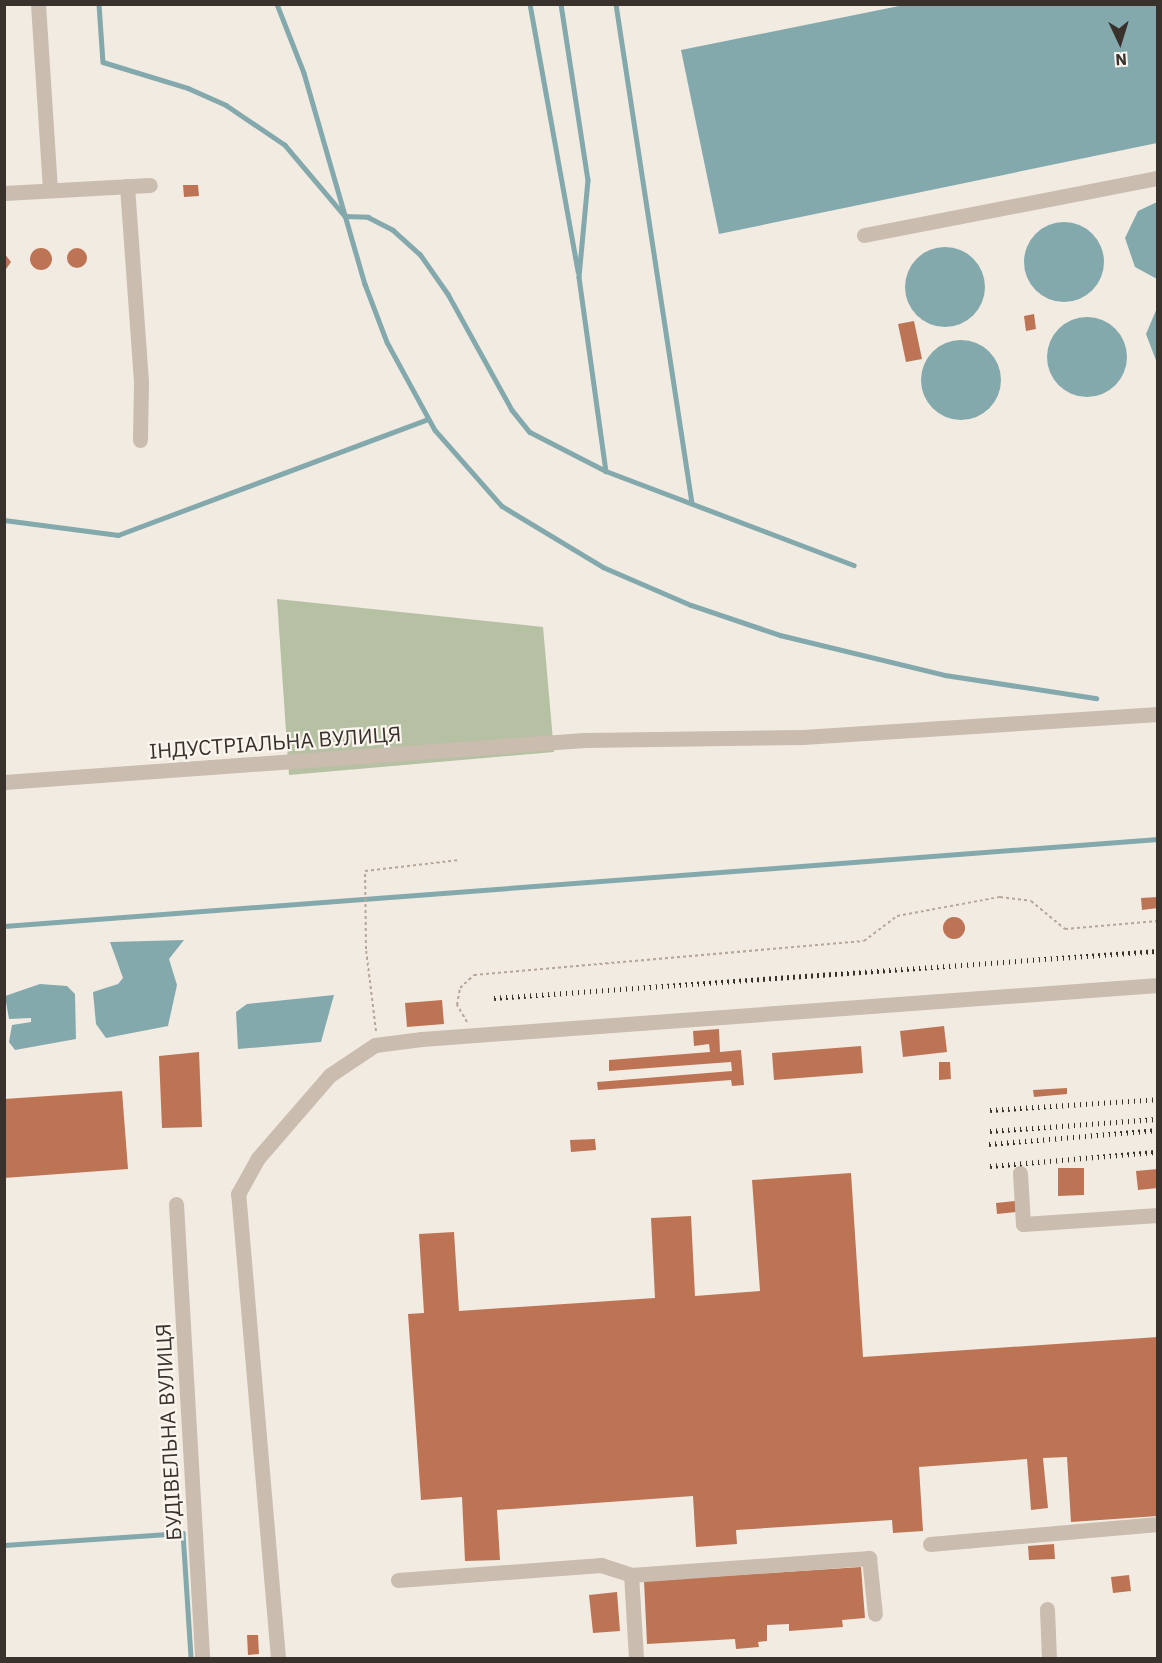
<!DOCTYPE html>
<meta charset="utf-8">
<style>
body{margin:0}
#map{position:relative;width:1162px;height:1663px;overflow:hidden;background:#f2ebe2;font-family:"IBM Plex Sans",sans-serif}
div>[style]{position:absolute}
.green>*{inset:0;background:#b5c1a2}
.water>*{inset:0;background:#83a9ad}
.round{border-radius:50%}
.stream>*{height:4.5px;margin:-2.25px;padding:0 2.25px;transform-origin:2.25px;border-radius:2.25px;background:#83a9ad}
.building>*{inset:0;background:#bd7455}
.path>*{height:2px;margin-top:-1px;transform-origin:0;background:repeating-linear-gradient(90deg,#b6a798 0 3px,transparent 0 6px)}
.minor>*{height:15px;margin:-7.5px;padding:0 7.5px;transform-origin:7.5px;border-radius:7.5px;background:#cabcae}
.rail>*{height:4.5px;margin-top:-2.25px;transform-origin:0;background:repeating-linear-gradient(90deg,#39312c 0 1.5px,transparent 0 6px)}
span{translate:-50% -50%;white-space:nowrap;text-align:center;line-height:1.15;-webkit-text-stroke:4.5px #faf5ee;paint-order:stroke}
.street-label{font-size:21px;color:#39312c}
.frame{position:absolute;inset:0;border:6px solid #39312c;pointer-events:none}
.north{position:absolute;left:1090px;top:12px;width:60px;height:60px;-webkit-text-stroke:4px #faf5ee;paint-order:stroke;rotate:176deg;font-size:16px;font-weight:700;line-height:24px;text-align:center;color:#39312c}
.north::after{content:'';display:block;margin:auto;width:21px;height:27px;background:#39312c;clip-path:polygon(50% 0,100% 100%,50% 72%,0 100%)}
</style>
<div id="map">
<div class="green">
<i style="clip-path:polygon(277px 599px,543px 627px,554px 752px,289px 775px)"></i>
</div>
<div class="water">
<i style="clip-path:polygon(904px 5px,1157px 5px,1157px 143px,719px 234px,681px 50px)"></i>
<i style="clip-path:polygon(1157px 202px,1158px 202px,1157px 279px,1135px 267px,1125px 238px,1138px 211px)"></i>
<i class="round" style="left:1024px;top:222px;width:80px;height:80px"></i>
<i class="round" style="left:905px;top:247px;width:80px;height:80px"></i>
<i style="clip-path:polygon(1157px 308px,1157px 363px,1146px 334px)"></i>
<i class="round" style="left:1047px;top:317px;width:80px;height:80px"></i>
<i class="round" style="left:921px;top:340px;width:80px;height:80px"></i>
<i style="clip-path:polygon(184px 940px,169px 959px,177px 985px,168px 1026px,106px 1038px,96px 1024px,93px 992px,118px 984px,123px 978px,110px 942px)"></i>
<i style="clip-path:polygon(40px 984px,67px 986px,75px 994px,76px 1039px,15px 1050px,9px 1042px,12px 1025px,31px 1022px,31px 1018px,9px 1019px,5px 996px)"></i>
<i style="clip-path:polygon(334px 995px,321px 1042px,238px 1049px,236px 1012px,247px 1004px)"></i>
</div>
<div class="stream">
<i style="left:99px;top:4px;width:58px;rotate:86.1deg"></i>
<i style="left:103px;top:62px;width:89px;rotate:17deg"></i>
<i style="left:188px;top:88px;width:42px;rotate:24.1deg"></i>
<i style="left:226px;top:105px;width:71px;rotate:34.1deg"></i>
<i style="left:285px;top:145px;width:93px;rotate:49.8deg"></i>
<i style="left:345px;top:216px;width:23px;rotate:2deg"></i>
<i style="left:368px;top:217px;width:28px;rotate:27deg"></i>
<i style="left:393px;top:230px;width:36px;rotate:42deg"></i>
<i style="left:420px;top:254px;width:49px;rotate:55deg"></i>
<i style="left:448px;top:294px;width:132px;rotate:61.1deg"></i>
<i style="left:512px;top:410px;width:28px;rotate:51deg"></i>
<i style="left:530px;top:432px;width:85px;rotate:27.2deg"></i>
<i style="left:277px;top:4px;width:74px;rotate:68.6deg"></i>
<i style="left:304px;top:73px;width:220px;rotate:73.9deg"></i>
<i style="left:365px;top:284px;width:62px;rotate:69.2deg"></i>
<i style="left:387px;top:342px;width:100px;rotate:61.4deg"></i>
<i style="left:435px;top:430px;width:101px;rotate:48.6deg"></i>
<i style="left:502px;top:506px;width:118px;rotate:31.1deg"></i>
<i style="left:603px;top:567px;width:96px;rotate:23.4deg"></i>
<i style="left:691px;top:605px;width:94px;rotate:18.6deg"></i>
<i style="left:780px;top:635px;width:170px;rotate:13.6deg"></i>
<i style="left:945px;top:675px;width:153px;rotate:8.7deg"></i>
<i style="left:530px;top:4px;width:272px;rotate:79.8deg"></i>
<i style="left:561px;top:4px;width:178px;rotate:81.3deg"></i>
<i style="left:588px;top:180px;width:97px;rotate:95.3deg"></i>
<i style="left:579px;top:277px;width:196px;rotate:82.1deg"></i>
<i style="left:606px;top:471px;width:265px;rotate:20.8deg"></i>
<i style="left:616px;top:4px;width:505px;rotate:81.34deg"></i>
<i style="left:4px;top:520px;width:115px;rotate:7.5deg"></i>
<i style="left:118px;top:535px;width:331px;rotate:-20.5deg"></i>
<i style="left:4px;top:926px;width:1157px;rotate:-4.31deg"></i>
<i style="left:4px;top:1545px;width:179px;rotate:-3.8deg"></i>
<i style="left:183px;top:1533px;width:125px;rotate:86.3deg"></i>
</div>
<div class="building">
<i style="clip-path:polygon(183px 185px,198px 185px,199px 196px,184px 197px)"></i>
<i class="round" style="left:67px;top:248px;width:20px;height:20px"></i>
<i class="round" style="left:30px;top:248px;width:22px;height:22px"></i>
<i style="clip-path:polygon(4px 253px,11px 262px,4px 272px)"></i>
<i style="clip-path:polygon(1034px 314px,1036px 329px,1026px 331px,1024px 316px)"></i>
<i style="clip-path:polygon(914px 321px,922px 359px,906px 362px,898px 324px)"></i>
<i style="clip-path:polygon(1158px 897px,1158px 908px,1142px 910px,1141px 898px)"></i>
<i class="round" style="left:943px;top:917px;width:22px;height:22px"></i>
<i style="clip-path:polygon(442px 1000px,444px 1024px,407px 1027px,405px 1003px)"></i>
<i style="clip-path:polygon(944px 1026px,947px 1052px,903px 1057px,900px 1031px)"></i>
<i style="clip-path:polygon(719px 1029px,720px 1052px,741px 1050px,744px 1085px,732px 1086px,731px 1080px,598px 1090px,597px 1082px,732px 1071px,731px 1062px,609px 1071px,609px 1060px,710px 1052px,709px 1044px,694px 1046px,693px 1031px)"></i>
<i style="clip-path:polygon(861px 1046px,863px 1073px,774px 1080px,772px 1053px)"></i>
<i style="clip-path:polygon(199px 1052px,202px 1127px,162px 1128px,159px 1056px)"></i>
<i style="clip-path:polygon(939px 1062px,950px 1062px,951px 1079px,939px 1080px)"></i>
<i style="clip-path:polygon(1067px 1088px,1067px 1094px,1034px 1097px,1033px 1090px)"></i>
<i style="clip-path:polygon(122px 1091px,128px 1169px,4px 1178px,4px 1099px)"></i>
<i style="clip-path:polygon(595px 1139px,596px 1150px,571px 1152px,570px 1140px)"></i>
<i style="clip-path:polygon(1058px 1168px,1084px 1168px,1084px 1195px,1058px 1196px)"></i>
<i style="clip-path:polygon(1158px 1169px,1158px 1188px,1138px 1190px,1136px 1171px)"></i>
<i style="clip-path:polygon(851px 1173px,863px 1357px,1158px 1337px,1158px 1516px,1071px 1522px,1067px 1457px,1043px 1458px,1048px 1508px,1031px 1510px,1027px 1459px,919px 1467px,923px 1531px,893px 1533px,892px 1520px,736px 1530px,737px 1544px,696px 1547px,693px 1496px,497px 1510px,500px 1560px,465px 1561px,462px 1497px,421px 1500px,408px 1314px,424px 1313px,419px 1234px,454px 1232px,459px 1311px,655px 1298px,651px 1218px,691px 1216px,695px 1296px,760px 1291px,752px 1180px)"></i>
<i style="clip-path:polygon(1015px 1201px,1016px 1212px,997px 1214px,996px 1203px)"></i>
<i style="clip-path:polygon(1054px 1544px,1055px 1559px,1029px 1560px,1028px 1546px)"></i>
<i style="clip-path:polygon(861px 1567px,865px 1618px,842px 1620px,843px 1627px,789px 1631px,789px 1624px,767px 1625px,767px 1641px,758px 1642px,759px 1647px,736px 1649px,735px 1639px,647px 1644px,644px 1581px)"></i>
<i style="clip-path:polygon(1129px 1575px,1131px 1591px,1113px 1593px,1111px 1577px)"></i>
<i style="clip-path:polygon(617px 1592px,620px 1631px,593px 1633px,589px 1595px)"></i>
<i style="clip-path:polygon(247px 1635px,258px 1635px,259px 1654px,248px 1655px)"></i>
</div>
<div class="path">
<i style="left:467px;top:1022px;width:20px;rotate:-120deg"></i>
<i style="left:457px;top:1005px;width:17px;rotate:-80deg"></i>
<i style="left:460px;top:988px;width:19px;rotate:-43deg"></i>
<i style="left:474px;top:975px;width:391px;rotate:-5deg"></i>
<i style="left:864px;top:941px;width:41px;rotate:-37.1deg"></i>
<i style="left:897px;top:916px;width:105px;rotate:-10.5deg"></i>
<i style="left:1000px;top:897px;width:31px;rotate:7deg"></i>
<i style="left:1031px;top:901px;width:44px;rotate:39.5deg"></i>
<i style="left:1065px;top:929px;width:93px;rotate:-4.9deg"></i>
<i style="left:376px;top:1031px;width:83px;rotate:-97deg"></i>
<i style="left:366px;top:949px;width:78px;rotate:-90.7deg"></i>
<i style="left:365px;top:871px;width:95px;rotate:-6.7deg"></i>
</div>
<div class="minor">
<i style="left:38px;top:4px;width:185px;rotate:86.3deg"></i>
<i style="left:127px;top:186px;width:196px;rotate:85.9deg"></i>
<i style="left:141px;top:382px;width:58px;rotate:91deg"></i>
<i style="left:4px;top:193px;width:146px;rotate:-3.1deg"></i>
<i style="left:864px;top:235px;width:299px;rotate:-11deg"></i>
<i style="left:4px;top:782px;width:582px;rotate:-4.14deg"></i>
<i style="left:584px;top:740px;width:219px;rotate:-0.8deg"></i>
<i style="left:803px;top:737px;width:356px;rotate:-3.7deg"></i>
<i style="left:1020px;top:1173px;width:51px;rotate:86.6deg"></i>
<i style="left:1023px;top:1224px;width:135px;rotate:-3.8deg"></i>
<i style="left:176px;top:1204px;width:455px;rotate:86.7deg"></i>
<i style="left:930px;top:1544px;width:229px;rotate:-5deg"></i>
<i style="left:398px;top:1580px;width:204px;rotate:-4.2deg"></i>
<i style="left:601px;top:1565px;width:32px;rotate:18deg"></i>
<i style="left:1047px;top:1609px;width:49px;rotate:87.7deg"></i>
<i style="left:278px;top:1658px;width:466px;rotate:-94.9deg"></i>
<i style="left:238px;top:1194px;width:41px;rotate:-60.9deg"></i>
<i style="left:258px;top:1158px;width:110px;rotate:-49.1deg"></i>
<i style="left:330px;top:1075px;width:54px;rotate:-33.7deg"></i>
<i style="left:375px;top:1045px;width:47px;rotate:-7.3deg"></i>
<i style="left:422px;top:1039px;width:738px;rotate:-4.2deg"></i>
<i style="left:636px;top:1658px;width:83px;rotate:-93.4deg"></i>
<i style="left:631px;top:1575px;width:239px;rotate:-4.1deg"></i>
<i style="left:869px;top:1558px;width:56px;rotate:83.9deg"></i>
</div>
<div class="rail">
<i style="left:494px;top:998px;width:666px;rotate:-4.05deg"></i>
<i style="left:990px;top:1110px;width:168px;rotate:-3.7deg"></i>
<i style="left:990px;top:1131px;width:168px;rotate:-4.1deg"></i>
<i style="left:989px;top:1144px;width:170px;rotate:-4.7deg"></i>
<i style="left:990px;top:1166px;width:169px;rotate:-4.8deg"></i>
</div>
<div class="street-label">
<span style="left:275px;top:742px;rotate:-4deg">ІНДУСТРІАЛЬНА ВУЛИЦЯ</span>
<span style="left:168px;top:1432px;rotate:-93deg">БУДІВЕЛЬНА ВУЛИЦЯ</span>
</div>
<div class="frame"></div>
<div class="north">N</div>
</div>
